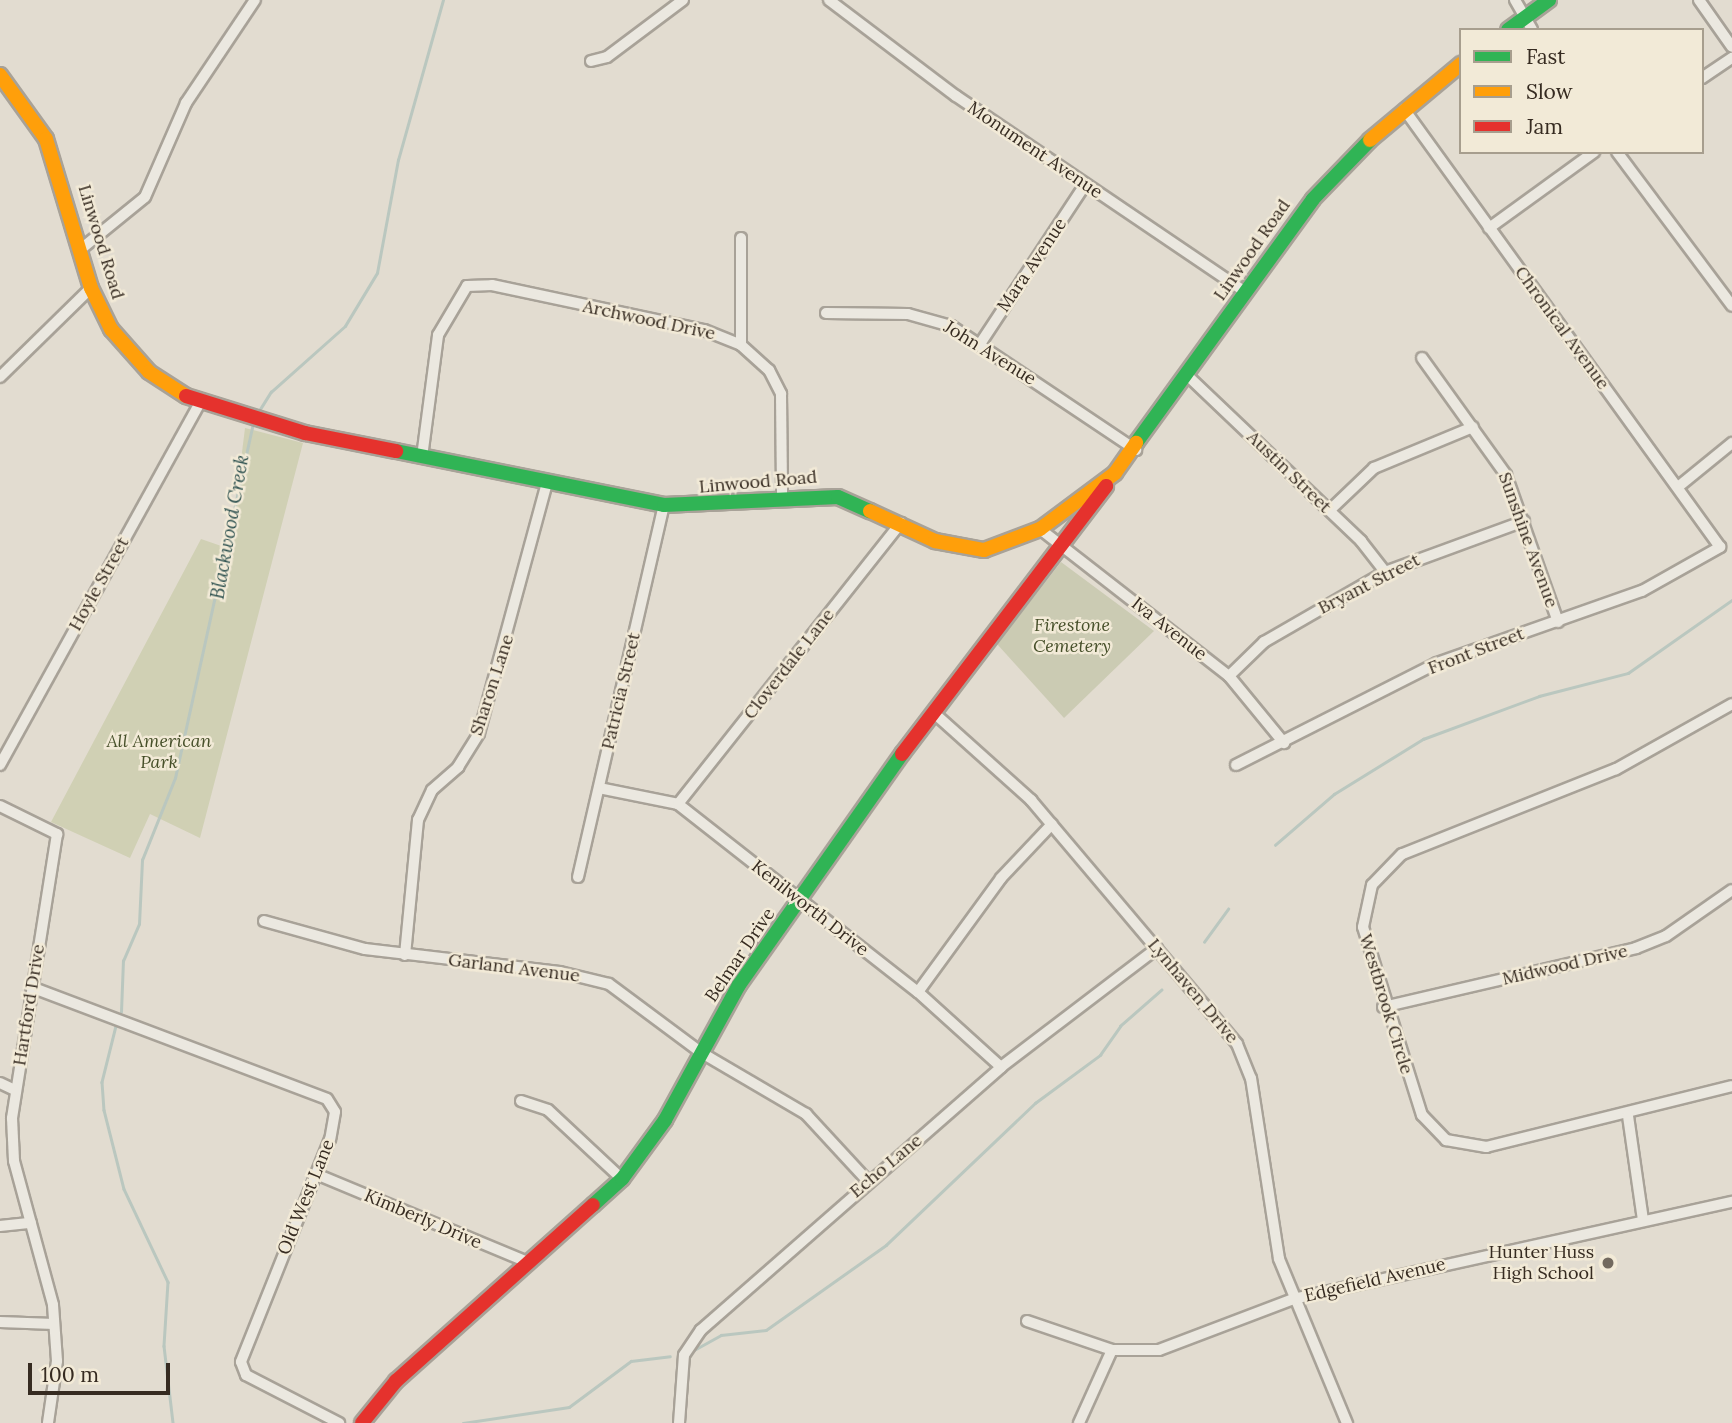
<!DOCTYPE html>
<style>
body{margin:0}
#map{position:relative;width:1732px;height:1423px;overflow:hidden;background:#e2dcd0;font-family:Lora,serif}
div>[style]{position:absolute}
.green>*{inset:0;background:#d0d0b4}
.cemetery>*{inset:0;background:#cbcbb3}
.stream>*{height:2.5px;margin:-1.25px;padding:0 1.25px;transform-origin:1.25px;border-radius:1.25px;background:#bac7bf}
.roads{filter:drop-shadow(2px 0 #a8a298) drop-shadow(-2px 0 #a8a298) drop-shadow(0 2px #a8a298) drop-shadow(0 -2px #a8a298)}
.street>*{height:10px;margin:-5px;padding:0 5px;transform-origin:5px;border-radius:5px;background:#ebe8e0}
.fast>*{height:14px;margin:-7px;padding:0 7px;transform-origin:7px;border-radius:7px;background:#30b455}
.slow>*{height:14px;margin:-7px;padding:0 7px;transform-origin:7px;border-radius:7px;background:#ff9f0a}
.jam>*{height:14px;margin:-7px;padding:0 7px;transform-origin:7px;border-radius:7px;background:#e5322d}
.dots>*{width:19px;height:19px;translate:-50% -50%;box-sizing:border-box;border:4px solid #f2ead7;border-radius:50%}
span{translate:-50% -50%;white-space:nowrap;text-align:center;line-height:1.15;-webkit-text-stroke:5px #f2ead7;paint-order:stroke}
.street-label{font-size:18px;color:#362b21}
.park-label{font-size:18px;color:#47502a;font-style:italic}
.poi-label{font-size:18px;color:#362b21}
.right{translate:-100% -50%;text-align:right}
.water-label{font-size:19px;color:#325452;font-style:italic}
.legend{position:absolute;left:1459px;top:28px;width:245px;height:126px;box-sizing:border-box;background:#f2ead7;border:2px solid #a79e8e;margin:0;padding:9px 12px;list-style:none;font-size:21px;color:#362b21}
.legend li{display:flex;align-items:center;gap:14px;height:35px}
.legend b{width:35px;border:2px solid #a79e8e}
.scale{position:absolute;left:28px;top:1363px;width:142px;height:32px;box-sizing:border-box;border:4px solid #362b21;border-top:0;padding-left:9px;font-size:21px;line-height:24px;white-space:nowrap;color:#362b21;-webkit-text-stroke:5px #f2ead7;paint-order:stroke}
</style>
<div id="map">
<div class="green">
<i style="clip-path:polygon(245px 428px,303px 443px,200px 838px,150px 814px,130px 858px,51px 822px,201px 539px,230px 549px)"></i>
</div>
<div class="cemetery">
<i style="clip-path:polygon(1061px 562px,1154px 631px,1064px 718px,997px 644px)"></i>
</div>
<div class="stream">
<i style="left:257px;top:414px;width:26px;rotate:-58deg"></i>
<i style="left:271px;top:392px;width:99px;rotate:-41.7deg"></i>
<i style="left:345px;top:326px;width:62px;rotate:-58.9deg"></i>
<i style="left:377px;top:273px;width:115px;rotate:-79.5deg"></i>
<i style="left:398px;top:160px;width:166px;rotate:-74.3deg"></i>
<i style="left:1275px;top:845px;width:78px;rotate:-40.8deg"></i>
<i style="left:1334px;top:794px;width:105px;rotate:-31.7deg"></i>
<i style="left:1423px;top:739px;width:124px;rotate:-20.3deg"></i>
<i style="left:1539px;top:696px;width:92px;rotate:-14.5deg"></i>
<i style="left:1628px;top:673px;width:127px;rotate:-35.1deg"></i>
<i style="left:1204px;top:942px;width:41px;rotate:-54deg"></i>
<i style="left:121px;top:1012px;width:51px;rotate:-87.8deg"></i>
<i style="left:123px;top:961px;width:40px;rotate:-66.6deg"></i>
<i style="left:139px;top:924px;width:64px;rotate:-87.3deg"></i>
<i style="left:142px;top:860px;width:88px;rotate:-68.1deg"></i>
<i style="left:175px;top:778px;width:363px;rotate:-77.6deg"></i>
<i style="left:116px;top:1026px;width:58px;rotate:104deg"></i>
<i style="left:102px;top:1082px;width:28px;rotate:86deg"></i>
<i style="left:104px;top:1110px;width:81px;rotate:75.8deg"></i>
<i style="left:124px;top:1189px;width:103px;rotate:64.7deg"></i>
<i style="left:168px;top:1282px;width:64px;rotate:93.6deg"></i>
<i style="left:164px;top:1346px;width:78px;rotate:83.3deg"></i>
<i style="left:694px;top:1350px;width:31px;rotate:-29deg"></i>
<i style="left:721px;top:1335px;width:45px;rotate:-6.3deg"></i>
<i style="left:766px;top:1330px;width:147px;rotate:-35.3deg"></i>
<i style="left:886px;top:1245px;width:206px;rotate:-43.6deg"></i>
<i style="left:1035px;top:1103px;width:81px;rotate:-36.4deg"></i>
<i style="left:1100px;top:1055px;width:35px;rotate:-55deg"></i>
<i style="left:1120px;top:1026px;width:55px;rotate:-41.3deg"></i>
<i style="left:463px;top:1423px;width:107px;rotate:-8.6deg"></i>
<i style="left:569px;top:1407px;width:77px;rotate:-36.6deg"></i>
<i style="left:631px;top:1361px;width:39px;rotate:-7deg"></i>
</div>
<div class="roads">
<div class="street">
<i style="left:829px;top:0;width:159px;rotate:37.1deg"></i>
<i style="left:956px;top:96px;width:350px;rotate:34.1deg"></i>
<i style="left:1515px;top:0;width:34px;rotate:60deg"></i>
<i style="left:1699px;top:0;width:57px;rotate:54.9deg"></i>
<i style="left:591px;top:61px;width:16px;rotate:-14deg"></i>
<i style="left:607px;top:57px;width:95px;rotate:-36.9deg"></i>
<i style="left:1702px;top:78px;width:36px;rotate:-34deg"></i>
<i style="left:1617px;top:152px;width:192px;rotate:53.2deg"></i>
<i style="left:1489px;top:228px;width:130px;rotate:-35.9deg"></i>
<i style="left:741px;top:238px;width:107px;rotate:90deg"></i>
<i style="left:81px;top:249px;width:82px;rotate:-39.1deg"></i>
<i style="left:145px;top:197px;width:103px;rotate:-66.4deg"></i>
<i style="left:186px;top:103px;width:124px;rotate:-56.2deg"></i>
<i style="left:826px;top:313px;width:82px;rotate:0.7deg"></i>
<i style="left:908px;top:314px;width:45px;rotate:15.6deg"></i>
<i style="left:951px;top:326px;width:223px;rotate:33.8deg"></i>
<i style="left:980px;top:344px;width:191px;rotate:-56.6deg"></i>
<i style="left:1422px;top:358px;width:144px;rotate:54.3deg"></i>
<i style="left:1506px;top:475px;width:156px;rotate:70.5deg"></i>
<i style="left:0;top:377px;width:127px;rotate:-44.4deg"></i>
<i style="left:1189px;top:377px;width:238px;rotate:43.6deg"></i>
<i style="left:1361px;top:541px;width:39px;rotate:52deg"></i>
<i style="left:422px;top:457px;width:123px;rotate:-82.5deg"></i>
<i style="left:438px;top:335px;width:57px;rotate:-59.4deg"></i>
<i style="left:467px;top:286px;width:25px;rotate:-2deg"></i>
<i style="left:492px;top:285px;width:217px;rotate:12deg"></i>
<i style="left:704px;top:330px;width:40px;rotate:22deg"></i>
<i style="left:741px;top:345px;width:38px;rotate:42deg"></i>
<i style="left:769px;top:370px;width:27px;rotate:63deg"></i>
<i style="left:781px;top:394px;width:102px;rotate:89.4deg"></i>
<i style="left:1678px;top:487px;width:70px;rotate:-39.2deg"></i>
<i style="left:1330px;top:510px;width:61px;rotate:-43.7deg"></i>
<i style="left:1374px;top:468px;width:107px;rotate:-22.5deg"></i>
<i style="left:1040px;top:529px;width:239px;rotate:37.9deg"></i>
<i style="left:1229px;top:676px;width:87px;rotate:50.6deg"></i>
<i style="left:1229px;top:676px;width:49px;rotate:-44.2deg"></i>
<i style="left:1264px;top:642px;width:140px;rotate:-30deg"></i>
<i style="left:1385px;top:572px;width:148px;rotate:-20.1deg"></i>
<i style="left:1732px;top:704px;width:133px;rotate:150.7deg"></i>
<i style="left:1616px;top:769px;width:230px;rotate:158.3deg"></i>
<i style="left:1402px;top:854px;width:43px;rotate:134.1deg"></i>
<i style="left:1372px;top:885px;width:43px;rotate:102.1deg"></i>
<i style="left:1363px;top:927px;width:197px;rotate:72.6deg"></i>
<i style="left:1422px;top:1115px;width:35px;rotate:46deg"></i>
<i style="left:1446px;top:1140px;width:41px;rotate:9.9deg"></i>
<i style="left:1486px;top:1147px;width:253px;rotate:-13.9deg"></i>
<i style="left:933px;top:712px;width:132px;rotate:41.9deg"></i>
<i style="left:1031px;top:800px;width:319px;rotate:49.8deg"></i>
<i style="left:1237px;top:1044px;width:37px;rotate:68deg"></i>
<i style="left:1251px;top:1078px;width:183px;rotate:81.2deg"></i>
<i style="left:1279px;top:1259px;width:178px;rotate:67.5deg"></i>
<i style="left:0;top:765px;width:412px;rotate:-61.1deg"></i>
<i style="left:1236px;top:765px;width:225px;rotate:-26.9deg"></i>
<i style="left:1437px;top:663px;width:217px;rotate:-19.4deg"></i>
<i style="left:1642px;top:591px;width:90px;rotate:-29.4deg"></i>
<i style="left:1720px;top:547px;width:540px;rotate:-125.81deg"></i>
<i style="left:599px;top:788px;width:81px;rotate:11.4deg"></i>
<i style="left:678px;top:804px;width:305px;rotate:38.1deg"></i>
<i style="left:918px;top:992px;width:112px;rotate:42.1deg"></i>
<i style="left:678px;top:804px;width:359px;rotate:-51.6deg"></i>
<i style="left:0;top:806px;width:64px;rotate:26.2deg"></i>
<i style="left:57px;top:834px;width:288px;rotate:99deg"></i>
<i style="left:12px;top:1118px;width:43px;rotate:87.3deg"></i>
<i style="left:14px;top:1161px;width:149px;rotate:74.8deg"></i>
<i style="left:53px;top:1305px;width:56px;rotate:85.9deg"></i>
<i style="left:57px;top:1361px;width:63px;rotate:98.3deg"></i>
<i style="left:578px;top:877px;width:382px;rotate:-77deg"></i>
<i style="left:264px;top:921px;width:105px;rotate:15.5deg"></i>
<i style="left:365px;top:949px;width:196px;rotate:6.7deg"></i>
<i style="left:560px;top:972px;width:50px;rotate:13.8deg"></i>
<i style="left:609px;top:984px;width:116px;rotate:36.6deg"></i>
<i style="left:702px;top:1053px;width:121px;rotate:30.4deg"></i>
<i style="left:806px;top:1114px;width:90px;rotate:47.3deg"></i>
<i style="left:405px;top:955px;width:136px;rotate:-84.5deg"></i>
<i style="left:418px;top:820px;width:33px;rotate:-65deg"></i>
<i style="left:432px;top:790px;width:35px;rotate:-41deg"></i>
<i style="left:458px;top:767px;width:40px;rotate:-58deg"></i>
<i style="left:479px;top:733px;width:260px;rotate:-74.8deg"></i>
<i style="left:31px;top:987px;width:316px;rotate:20.7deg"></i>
<i style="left:327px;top:1099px;width:15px;rotate:58deg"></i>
<i style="left:335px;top:1112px;width:27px;rotate:100deg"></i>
<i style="left:330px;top:1139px;width:240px;rotate:111.8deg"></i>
<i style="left:241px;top:1362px;width:14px;rotate:69deg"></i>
<i style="left:246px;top:1375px;width:105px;rotate:27.3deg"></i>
<i style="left:918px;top:992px;width:141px;rotate:-53.9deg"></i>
<i style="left:1001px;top:878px;width:74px;rotate:-46.6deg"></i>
<i style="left:1383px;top:1007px;width:260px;rotate:-13.1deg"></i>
<i style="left:1636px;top:948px;width:32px;rotate:-22deg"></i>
<i style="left:1666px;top:936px;width:80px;rotate:-34.9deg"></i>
<i style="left:0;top:1083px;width:17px;rotate:25deg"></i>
<i style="left:521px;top:1101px;width:28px;rotate:18deg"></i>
<i style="left:548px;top:1110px;width:101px;rotate:43deg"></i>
<i style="left:1628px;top:1116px;width:105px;rotate:81.8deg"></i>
<i style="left:316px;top:1174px;width:232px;rotate:22.6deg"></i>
<i style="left:0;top:1226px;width:31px;rotate:-6deg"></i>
<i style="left:1027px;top:1321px;width:90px;rotate:18.8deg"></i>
<i style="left:1112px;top:1350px;width:47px"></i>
<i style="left:1159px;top:1350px;width:143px;rotate:-20.8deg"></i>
<i style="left:1293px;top:1299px;width:450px;rotate:-12.5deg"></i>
<i style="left:0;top:1322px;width:54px;rotate:2.1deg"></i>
<i style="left:679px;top:1423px;width:68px;rotate:-85.8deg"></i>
<i style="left:684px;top:1355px;width:30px;rotate:-56deg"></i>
<i style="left:701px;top:1330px;width:399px;rotate:-41.2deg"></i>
<i style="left:1001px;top:1067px;width:196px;rotate:-37.3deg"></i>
<i style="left:1079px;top:1423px;width:80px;rotate:-65.7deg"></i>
</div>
<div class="fast">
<i style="left:1508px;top:30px;width:51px;rotate:-36.2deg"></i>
<i style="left:1136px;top:443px;width:301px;rotate:-54deg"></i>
<i style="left:1313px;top:199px;width:82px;rotate:-46deg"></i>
<i style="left:396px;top:451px;width:273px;rotate:11.4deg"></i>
<i style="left:664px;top:505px;width:174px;rotate:-2.6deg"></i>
<i style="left:838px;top:497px;width:35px;rotate:24deg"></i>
<i style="left:593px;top:1205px;width:39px;rotate:-42deg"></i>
<i style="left:622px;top:1179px;width:73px;rotate:-53.9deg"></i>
<i style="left:665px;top:1120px;width:154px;rotate:-61.3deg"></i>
<i style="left:739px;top:985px;width:283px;rotate:-54.8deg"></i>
</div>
<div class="slow">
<i style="left:0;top:75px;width:79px;rotate:54.3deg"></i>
<i style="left:46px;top:139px;width:156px;rotate:73.2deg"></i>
<i style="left:91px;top:288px;width:46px;rotate:64deg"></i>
<i style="left:111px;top:329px;width:57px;rotate:48.5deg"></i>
<i style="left:149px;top:372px;width:44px;rotate:33deg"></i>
<i style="left:1370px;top:140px;width:119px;rotate:-39.9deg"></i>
<i style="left:870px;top:511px;width:72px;rotate:24.8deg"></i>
<i style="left:935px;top:541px;width:50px;rotate:10.4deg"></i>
<i style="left:984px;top:550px;width:60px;rotate:-20.6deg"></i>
<i style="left:1040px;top:529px;width:94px;rotate:-36.7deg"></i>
<i style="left:1115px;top:473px;width:37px;rotate:-55deg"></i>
</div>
<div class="jam">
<i style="left:186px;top:396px;width:125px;rotate:17.3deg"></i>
<i style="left:305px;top:433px;width:93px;rotate:11.2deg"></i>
<i style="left:902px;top:754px;width:337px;rotate:-52.7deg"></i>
<i style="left:362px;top:1423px;width:54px;rotate:-51deg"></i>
<i style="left:396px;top:1381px;width:264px;rotate:-41.8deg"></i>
</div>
</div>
<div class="dots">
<i style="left:1608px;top:1263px;background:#72695e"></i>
</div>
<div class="street-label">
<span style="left:1035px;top:150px;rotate:34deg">Monument Avenue</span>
<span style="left:101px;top:242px;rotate:73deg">Linwood Road</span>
<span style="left:1252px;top:250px;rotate:-55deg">Linwood Road</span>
<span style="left:1032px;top:265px;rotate:-56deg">Mara Avenue</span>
<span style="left:649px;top:320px;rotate:12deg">Archwood Drive</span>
<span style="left:1562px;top:328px;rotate:54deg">Chronical Avenue</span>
<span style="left:990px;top:353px;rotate:32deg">John Avenue</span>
<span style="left:1289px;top:472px;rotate:44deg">Austin Street</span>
<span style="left:758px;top:482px;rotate:-5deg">Linwood Road</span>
<span style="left:1528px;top:540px;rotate:70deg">Sunshine Avenue</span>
<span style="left:99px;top:584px;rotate:-61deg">Hoyle Street</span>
<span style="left:1369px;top:584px;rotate:-27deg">Bryant Street</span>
<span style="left:1169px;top:629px;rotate:38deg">Iva Avenue</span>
<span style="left:1476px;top:651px;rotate:-21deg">Front Street</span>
<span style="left:789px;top:664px;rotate:-52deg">Cloverdale Lane</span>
<span style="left:492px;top:685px;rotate:-72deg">Sharon Lane</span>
<span style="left:621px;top:691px;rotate:-77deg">Patricia Street</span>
<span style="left:810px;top:908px;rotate:38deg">Kenilworth Drive</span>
<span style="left:740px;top:955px;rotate:-56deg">Belmar Drive</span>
<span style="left:1565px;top:965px;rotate:-13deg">Midwood Drive</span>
<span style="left:514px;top:968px;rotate:7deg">Garland Avenue</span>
<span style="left:1193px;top:991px;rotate:50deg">Lynhaven Drive</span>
<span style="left:1386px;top:1004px;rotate:73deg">Westbrook Circle</span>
<span style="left:29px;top:1005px;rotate:-81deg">Hartford Drive</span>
<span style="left:886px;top:1166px;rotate:-40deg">Echo Lane</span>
<span style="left:306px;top:1197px;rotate:-68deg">Old West Lane</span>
<span style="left:423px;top:1219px;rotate:23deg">Kimberly Drive</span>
<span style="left:1375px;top:1280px;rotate:-13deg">Edgefield Avenue</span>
</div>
<div class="park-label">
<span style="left:1072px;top:636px">Firestone<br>Cemetery</span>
<span style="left:159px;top:752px">All American<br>Park</span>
</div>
<div class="poi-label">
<span class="right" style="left:1594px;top:1263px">Hunter Huss<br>High School</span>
</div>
<div class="water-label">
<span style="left:230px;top:527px;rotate:-80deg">Blackwood Creek</span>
</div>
<ul class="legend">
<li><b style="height:9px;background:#30b455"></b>Fast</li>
<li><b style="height:9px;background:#ff9f0a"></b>Slow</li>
<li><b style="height:9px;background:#e5322d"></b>Jam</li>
</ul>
<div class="scale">100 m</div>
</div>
